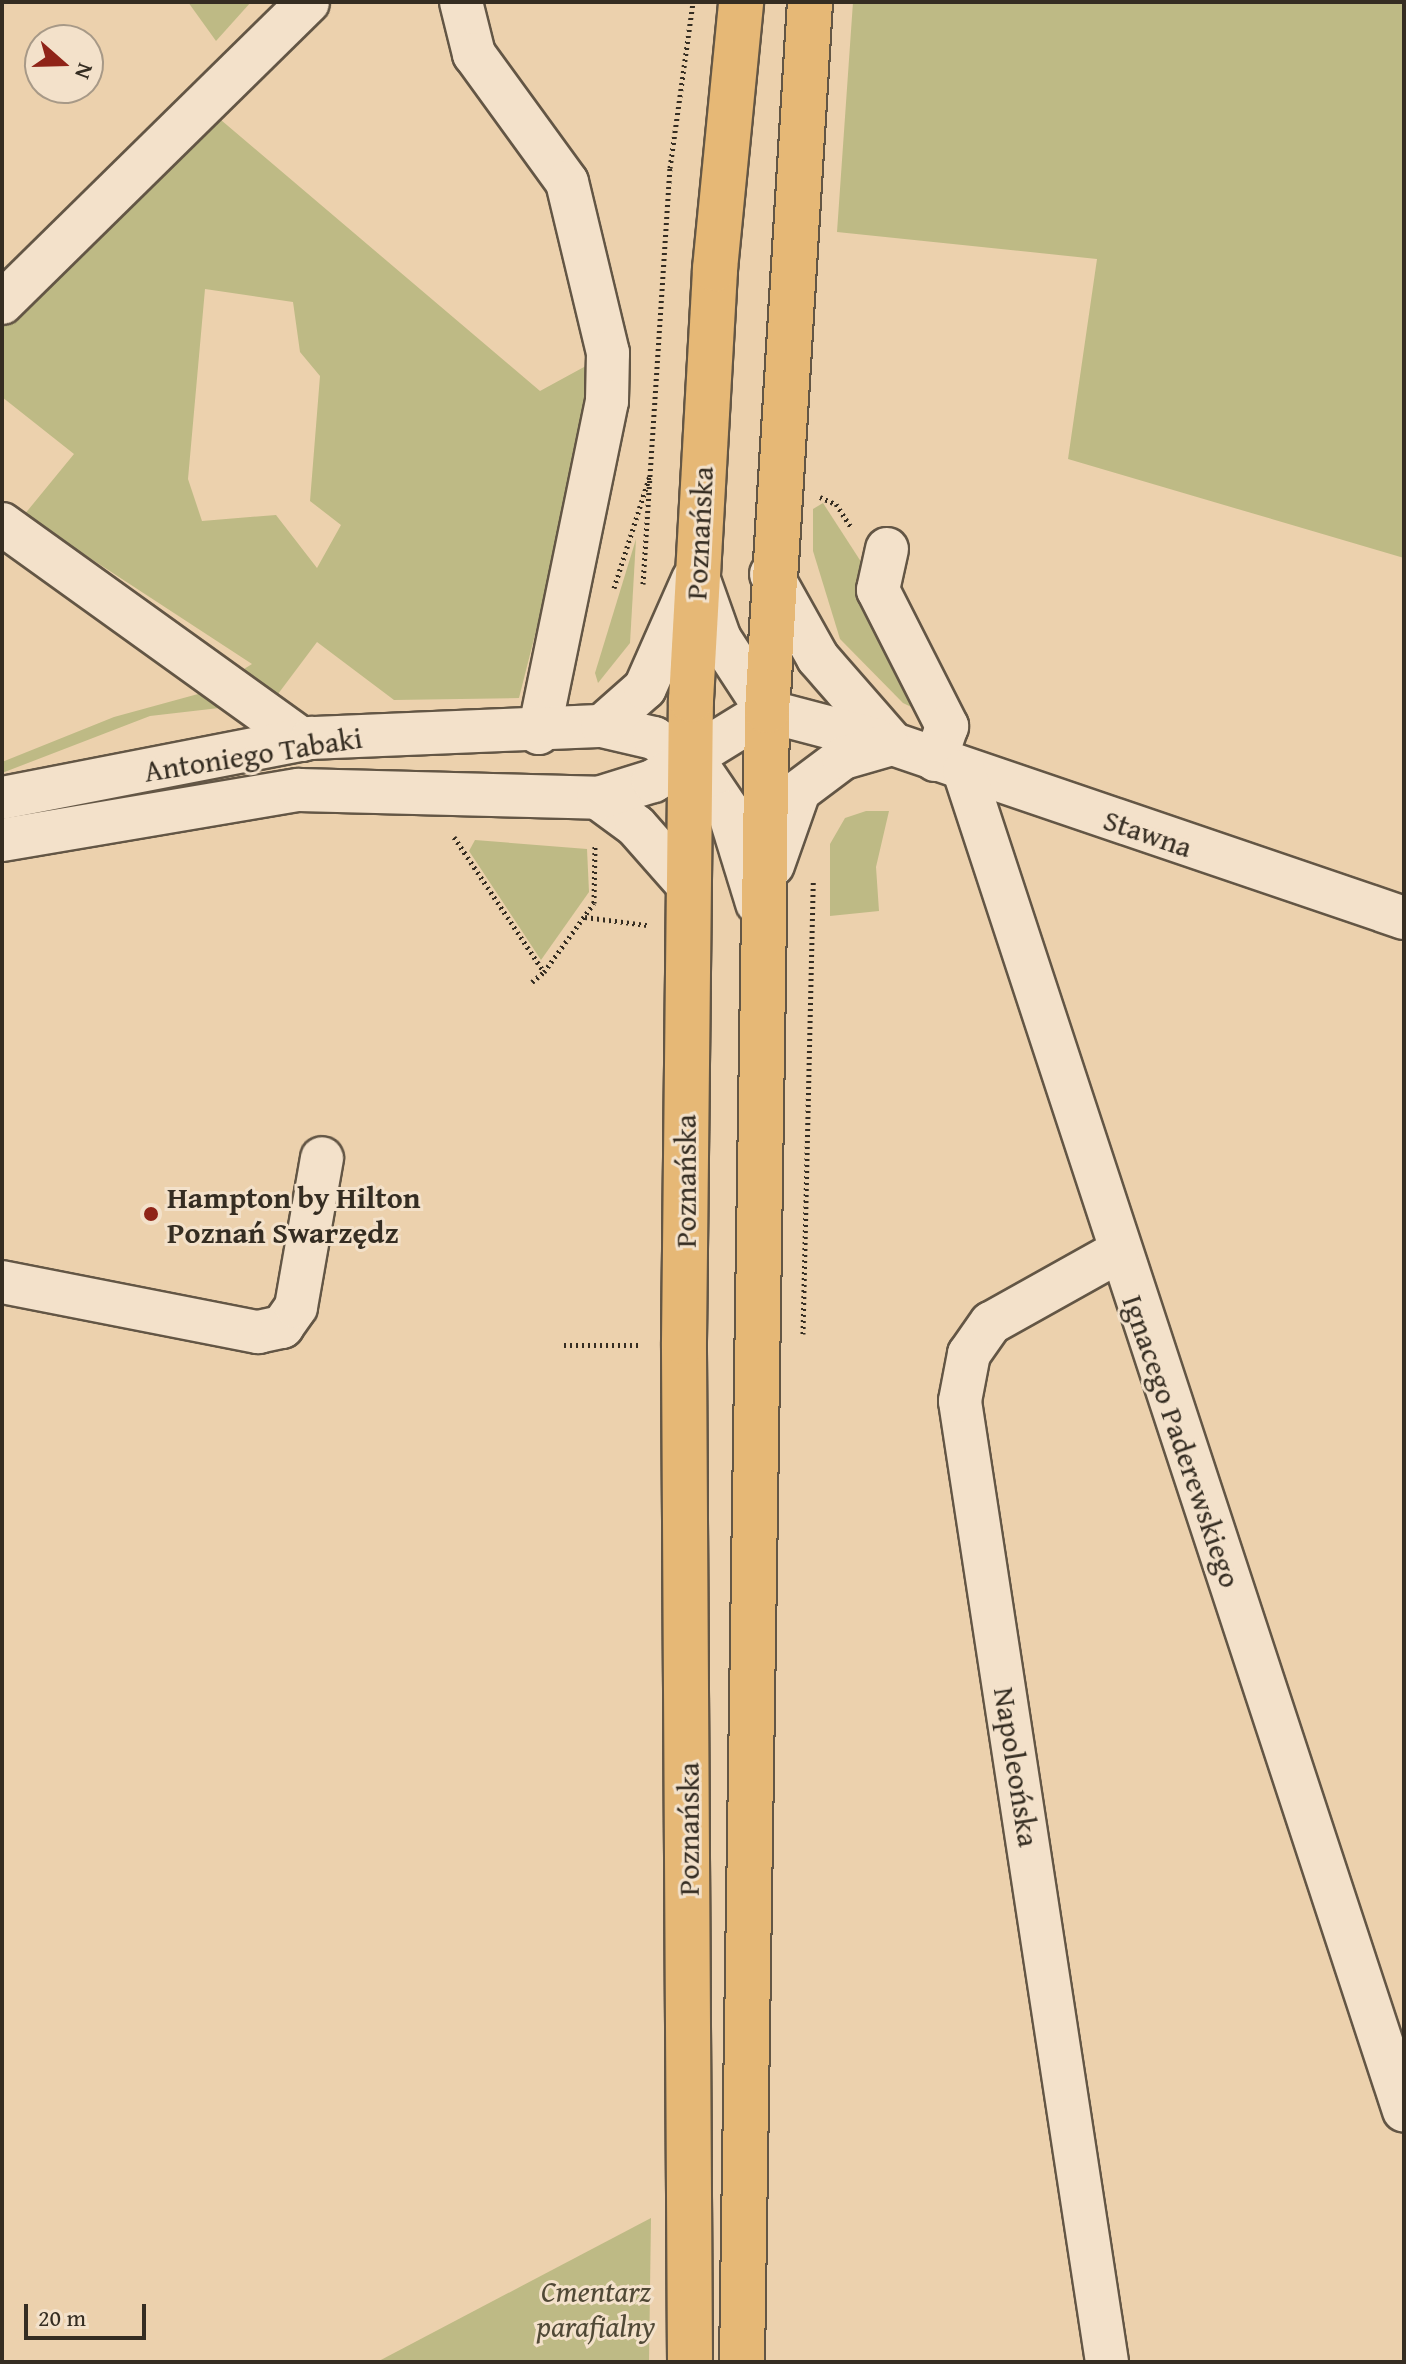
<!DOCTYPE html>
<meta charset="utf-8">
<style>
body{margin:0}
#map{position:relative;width:1406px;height:2364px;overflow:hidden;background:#ecd1ad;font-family:"Gentium Book Plus",serif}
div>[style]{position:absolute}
.green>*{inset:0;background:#beba85}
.path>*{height:5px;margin-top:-2.5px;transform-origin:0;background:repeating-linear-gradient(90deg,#352d22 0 2px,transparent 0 6px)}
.roads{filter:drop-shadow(2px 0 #635645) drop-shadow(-2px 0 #635645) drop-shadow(0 2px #635645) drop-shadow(0 -2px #635645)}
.minor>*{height:42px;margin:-21px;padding:0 21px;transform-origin:21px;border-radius:21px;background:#f3e1ca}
.major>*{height:44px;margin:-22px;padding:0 22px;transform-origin:22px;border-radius:22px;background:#e6b876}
.dots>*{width:22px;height:22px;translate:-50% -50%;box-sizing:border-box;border:4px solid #f3e1ca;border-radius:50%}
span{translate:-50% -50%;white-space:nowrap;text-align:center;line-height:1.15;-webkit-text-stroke:6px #f3e1ca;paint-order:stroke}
.street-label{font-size:30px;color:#352d22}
.poi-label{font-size:30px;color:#352d22;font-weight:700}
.left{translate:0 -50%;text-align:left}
.park-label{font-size:30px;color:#504936;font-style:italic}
.frame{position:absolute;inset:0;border:4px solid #352d22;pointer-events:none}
.north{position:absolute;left:24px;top:24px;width:80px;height:80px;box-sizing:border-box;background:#f3e1ca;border:2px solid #a79987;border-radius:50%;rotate:110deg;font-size:22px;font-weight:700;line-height:32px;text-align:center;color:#352d22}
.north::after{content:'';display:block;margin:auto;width:28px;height:36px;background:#8f2418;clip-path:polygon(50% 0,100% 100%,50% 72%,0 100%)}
.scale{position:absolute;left:24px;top:2304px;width:122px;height:36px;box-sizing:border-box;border:4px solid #352d22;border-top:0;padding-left:10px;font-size:24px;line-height:28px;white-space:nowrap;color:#352d22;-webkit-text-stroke:6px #f3e1ca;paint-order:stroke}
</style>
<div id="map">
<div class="green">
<i style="clip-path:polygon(188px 2px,251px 2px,216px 41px)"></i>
<i style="clip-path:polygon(853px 2px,1404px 2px,1404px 558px,1068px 459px,1097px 259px,837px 232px)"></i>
<i style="clip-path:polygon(evenodd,221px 120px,540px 391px,595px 361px,584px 441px,519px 698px,394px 700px,317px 642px,272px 702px,150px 716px,2px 773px,2px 762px,114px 717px,209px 691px,252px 664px,24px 515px,74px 454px,2px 397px,2px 328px,221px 120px,205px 289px,293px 302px,300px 352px,320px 376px,310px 501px,341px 525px,317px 568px,276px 515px,202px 521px,188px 479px,205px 289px)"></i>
<i style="clip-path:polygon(823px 503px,867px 571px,934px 718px,903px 703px,840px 639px,813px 551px,813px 509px)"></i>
<i style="clip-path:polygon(636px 539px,630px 643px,598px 683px,595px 673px)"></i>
<i style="clip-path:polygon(866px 811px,889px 811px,876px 867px,879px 911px,830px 916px,830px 844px,845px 818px)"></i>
<i style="clip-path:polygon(475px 840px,587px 849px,589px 892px,541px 960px,469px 851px)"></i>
<i style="clip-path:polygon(651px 2218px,649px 2362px,377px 2362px)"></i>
</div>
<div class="path">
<i style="left:820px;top:497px;width:17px;rotate:24deg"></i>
<i style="left:836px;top:504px;width:27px;rotate:57deg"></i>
<i style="left:643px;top:584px;width:417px;rotate:-86.3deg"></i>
<i style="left:670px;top:168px;width:168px;rotate:-82.1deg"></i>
<i style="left:614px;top:588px;width:119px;rotate:-72.3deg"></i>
<i style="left:454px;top:837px;width:162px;rotate:56.3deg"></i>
<i style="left:544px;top:972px;width:85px;rotate:-54.1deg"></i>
<i style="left:594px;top:903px;width:58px;rotate:-89deg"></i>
<i style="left:585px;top:917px;width:63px;rotate:7.4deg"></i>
<i style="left:532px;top:982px;width:16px;rotate:-40deg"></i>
<i style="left:803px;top:1334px;width:453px;rotate:-88.7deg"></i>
<i style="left:564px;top:1345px;width:77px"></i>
</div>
<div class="roads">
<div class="minor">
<i style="left:461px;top:2px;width:54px;rotate:76deg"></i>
<i style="left:474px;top:54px;width:158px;rotate:54deg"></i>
<i style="left:567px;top:182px;width:176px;rotate:76.5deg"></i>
<i style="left:608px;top:353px;width:48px;rotate:91.2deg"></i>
<i style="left:607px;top:401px;width:339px;rotate:101.6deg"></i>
<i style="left:2px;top:303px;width:429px;rotate:-44.5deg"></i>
<i style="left:2px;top:524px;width:370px;rotate:35.7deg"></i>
<i style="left:887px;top:549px;width:42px;rotate:102.4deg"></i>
<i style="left:878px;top:590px;width:153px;rotate:63.1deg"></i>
<i style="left:947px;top:726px;width:36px;rotate:109deg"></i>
<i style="left:771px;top:574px;width:96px;rotate:60.8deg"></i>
<i style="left:818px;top:658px;width:114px;rotate:48.9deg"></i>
<i style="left:698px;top:577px;width:66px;rotate:70.5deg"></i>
<i style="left:720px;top:639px;width:86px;rotate:56.9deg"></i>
<i style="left:767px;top:711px;width:130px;rotate:14.7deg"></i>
<i style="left:893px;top:744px;width:540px;rotate:18.8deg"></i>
<i style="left:602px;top:726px;width:53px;rotate:13deg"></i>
<i style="left:654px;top:738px;width:55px;rotate:34deg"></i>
<i style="left:700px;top:769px;width:52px;rotate:56deg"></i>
<i style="left:729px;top:812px;width:95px;rotate:72.9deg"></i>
<i style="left:964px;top:771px;width:1410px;rotate:71.82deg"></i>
<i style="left:2px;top:798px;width:316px;rotate:-11deg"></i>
<i style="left:312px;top:738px;width:290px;rotate:-2.4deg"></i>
<i style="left:602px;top:726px;width:57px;rotate:-41.5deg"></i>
<i style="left:645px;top:688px;width:119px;rotate:-66.2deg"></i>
<i style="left:598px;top:798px;width:47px;rotate:36.4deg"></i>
<i style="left:636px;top:826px;width:79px;rotate:48.6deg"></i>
<i style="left:2px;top:840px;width:301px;rotate:-9.6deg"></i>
<i style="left:299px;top:790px;width:299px;rotate:1.5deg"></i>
<i style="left:598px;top:798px;width:58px;rotate:-17.2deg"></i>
<i style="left:653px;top:781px;width:134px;rotate:-31.6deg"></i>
<i style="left:773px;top:865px;width:78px;rotate:-70.6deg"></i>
<i style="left:799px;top:791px;width:55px;rotate:-36.9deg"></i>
<i style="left:843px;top:758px;width:47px;rotate:-16.1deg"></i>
<i style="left:2px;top:1282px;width:261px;rotate:11.1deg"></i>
<i style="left:258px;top:1332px;width:25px;rotate:-12deg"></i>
<i style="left:282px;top:1327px;width:24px;rotate:-55deg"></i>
<i style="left:296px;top:1307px;width:151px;rotate:-80.1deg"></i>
<i style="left:1107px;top:2362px;width:972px;rotate:-98.7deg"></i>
<i style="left:960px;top:1401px;width:48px;rotate:-79.2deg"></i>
<i style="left:969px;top:1354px;width:38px;rotate:-55deg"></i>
<i style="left:991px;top:1323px;width:145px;rotate:-29.2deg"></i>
</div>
<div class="major">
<i style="left:690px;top:2362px;width:1020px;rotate:-90.34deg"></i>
<i style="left:684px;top:1342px;width:642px;rotate:-89.38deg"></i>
<i style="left:691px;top:700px;width:432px;rotate:-86.8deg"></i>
<i style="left:715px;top:269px;width:268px;rotate:-84.4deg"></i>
<i style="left:742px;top:2362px;width:1651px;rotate:-89.13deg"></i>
<i style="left:767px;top:711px;width:710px;rotate:-86.53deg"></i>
</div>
</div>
<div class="dots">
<i style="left:151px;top:1214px;background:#8f2418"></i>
</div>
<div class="street-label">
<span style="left:699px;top:533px;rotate:-87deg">Poznańska</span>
<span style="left:253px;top:754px;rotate:-9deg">Antoniego Tabaki</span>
<span style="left:1148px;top:833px;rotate:19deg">Stawna</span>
<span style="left:685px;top:1181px;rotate:-90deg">Poznańska</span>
<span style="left:1182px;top:1441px;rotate:71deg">Ignacego Paderewskiego</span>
<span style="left:1017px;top:1767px;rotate:81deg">Napoleońska</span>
<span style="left:688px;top:1829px;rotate:-90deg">Poznańska</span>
</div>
<div class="poi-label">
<span class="left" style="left:167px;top:1214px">Hampton by Hilton<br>Poznań Swarzędz</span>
</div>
<div class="park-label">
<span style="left:596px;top:2308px">Cmentarz<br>parafialny</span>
</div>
<div class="frame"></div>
<div class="north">N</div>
<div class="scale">20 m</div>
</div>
